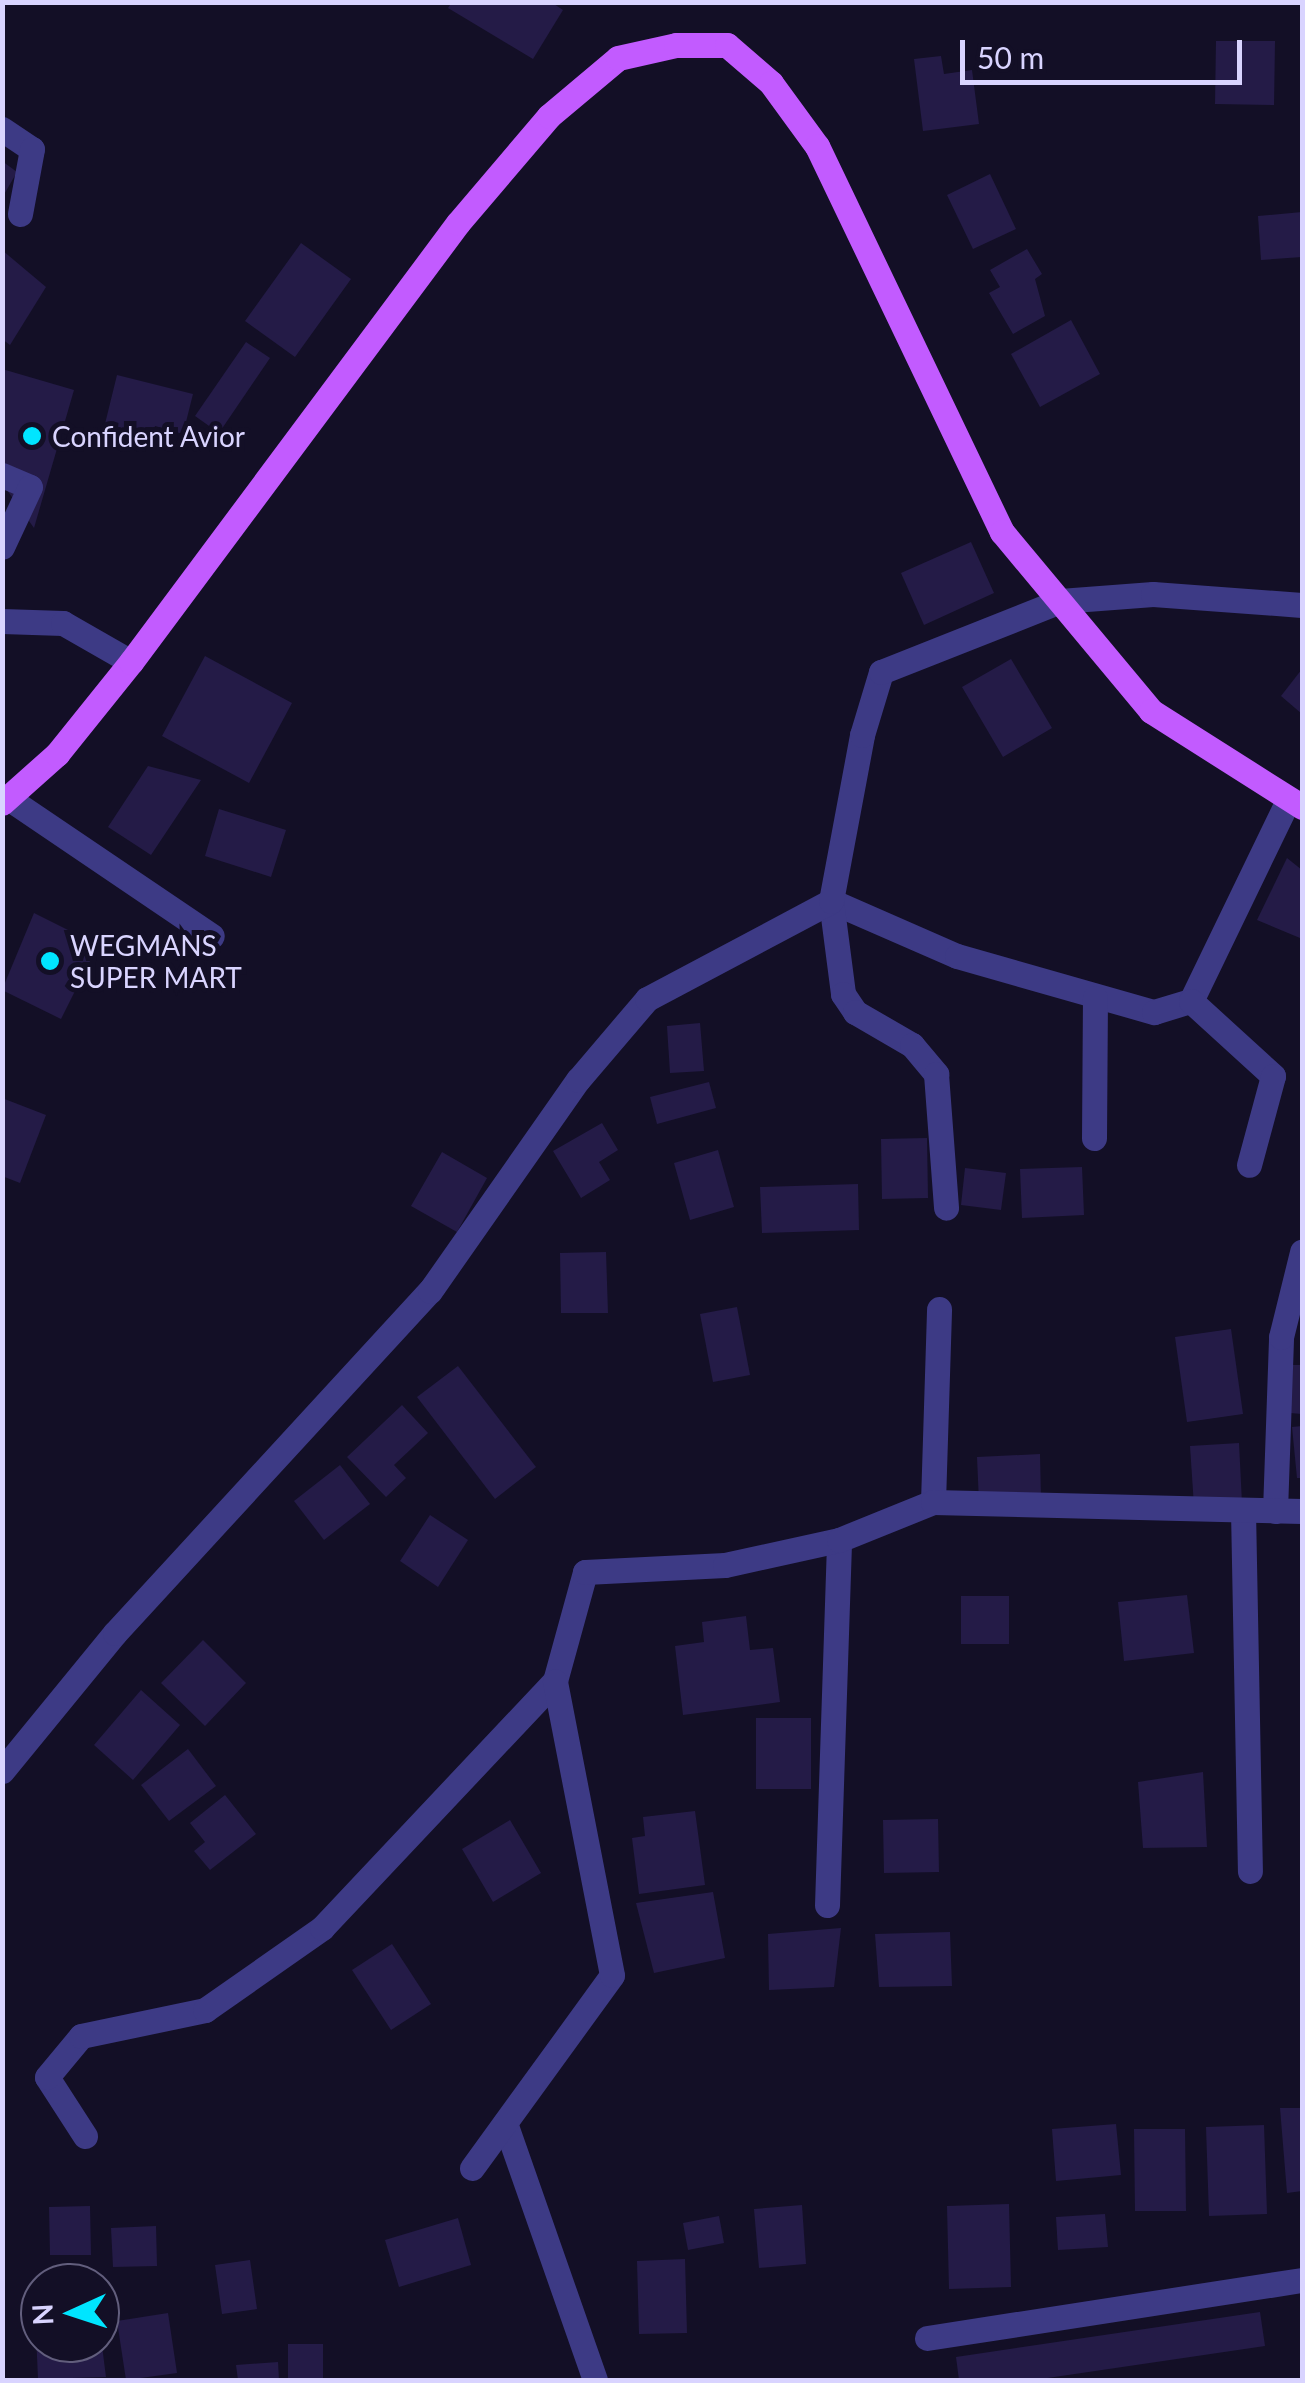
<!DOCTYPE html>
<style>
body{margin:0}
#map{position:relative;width:1305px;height:2383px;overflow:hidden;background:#130f26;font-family:Lato,sans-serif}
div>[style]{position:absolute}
.building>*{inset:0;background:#241b47}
.minor>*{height:25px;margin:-12.5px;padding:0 12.5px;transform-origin:12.5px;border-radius:12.5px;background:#3d3a85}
.major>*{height:25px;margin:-12.5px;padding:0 12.5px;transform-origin:12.5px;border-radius:12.5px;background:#c25bff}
.dots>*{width:28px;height:28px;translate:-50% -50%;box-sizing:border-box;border:5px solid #130f26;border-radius:50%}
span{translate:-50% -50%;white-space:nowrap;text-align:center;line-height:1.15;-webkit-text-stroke:10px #130f26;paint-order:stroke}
.poi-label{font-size:28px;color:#d9d4ff}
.left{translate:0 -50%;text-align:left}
.frame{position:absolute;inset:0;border:5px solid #d9d4ff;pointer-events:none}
.north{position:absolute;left:20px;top:2263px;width:100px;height:100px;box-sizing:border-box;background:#130f26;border:2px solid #625e7d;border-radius:50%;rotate:267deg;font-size:28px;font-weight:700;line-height:40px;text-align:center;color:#d9d4ff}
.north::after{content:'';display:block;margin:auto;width:35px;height:45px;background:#00e5ff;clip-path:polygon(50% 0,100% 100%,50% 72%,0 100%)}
.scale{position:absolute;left:960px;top:40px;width:282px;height:45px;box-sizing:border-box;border:5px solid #d9d4ff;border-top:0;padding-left:12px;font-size:30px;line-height:35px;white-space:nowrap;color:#d9d4ff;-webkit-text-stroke:8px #130f26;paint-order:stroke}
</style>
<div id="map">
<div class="building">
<i style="clip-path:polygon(452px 2px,551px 2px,563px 10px,533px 59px,448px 8px)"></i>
<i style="clip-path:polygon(1216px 41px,1275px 41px,1274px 105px,1215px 104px)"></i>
<i style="clip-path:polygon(941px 56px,944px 74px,972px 70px,979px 124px,923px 131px,914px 59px)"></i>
<i style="clip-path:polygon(2px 161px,17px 172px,2px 198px)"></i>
<i style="clip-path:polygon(990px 174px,1016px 229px,973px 249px,947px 195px)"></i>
<i style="clip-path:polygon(1302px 212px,1302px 257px,1261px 260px,1258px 216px)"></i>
<i style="clip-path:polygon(301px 243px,351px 279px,295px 357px,245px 321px)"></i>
<i style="clip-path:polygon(1027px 249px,1042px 274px,1035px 279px,1045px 316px,1013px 334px,989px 293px,1000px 287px,990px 270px)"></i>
<i style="clip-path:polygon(2px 250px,46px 287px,10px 345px,2px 339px)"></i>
<i style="clip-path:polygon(1071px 320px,1100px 374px,1040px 407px,1011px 354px)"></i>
<i style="clip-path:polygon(246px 342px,270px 358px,219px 433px,195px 416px)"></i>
<i style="clip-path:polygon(2px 369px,74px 390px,34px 528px,2px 483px)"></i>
<i style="clip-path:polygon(117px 375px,193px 394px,183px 434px,155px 426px,151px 444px,103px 432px)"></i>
<i style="clip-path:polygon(971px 542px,994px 593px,924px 625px,901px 573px)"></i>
<i style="clip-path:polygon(205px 656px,292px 703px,249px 783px,162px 736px)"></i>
<i style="clip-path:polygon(1011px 659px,1052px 728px,1003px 757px,962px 687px)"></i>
<i style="clip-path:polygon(1302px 669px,1302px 714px,1281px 696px)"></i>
<i style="clip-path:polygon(148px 766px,201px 780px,151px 855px,108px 827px)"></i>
<i style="clip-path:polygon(219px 809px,286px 830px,271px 877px,205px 856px)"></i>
<i style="clip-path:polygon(1287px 858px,1302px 870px,1300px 938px,1257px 920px)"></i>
<i style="clip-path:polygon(34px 913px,98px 945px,61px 1019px,2px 990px)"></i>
<i style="clip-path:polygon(700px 1023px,704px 1071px,670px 1073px,667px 1026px)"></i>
<i style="clip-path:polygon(709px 1082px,716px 1108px,657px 1124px,650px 1097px)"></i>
<i style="clip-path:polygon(2px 1098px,46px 1115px,20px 1183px,2px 1176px)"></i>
<i style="clip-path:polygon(602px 1123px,618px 1150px,599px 1162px,610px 1180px,581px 1198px,553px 1151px)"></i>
<i style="clip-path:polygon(927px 1138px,928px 1198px,882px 1199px,881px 1139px)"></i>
<i style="clip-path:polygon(718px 1150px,734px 1207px,690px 1220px,674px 1163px)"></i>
<i style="clip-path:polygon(442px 1152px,487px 1178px,457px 1232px,411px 1206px)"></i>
<i style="clip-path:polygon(1082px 1167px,1084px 1215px,1022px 1218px,1020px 1169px)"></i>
<i style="clip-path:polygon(965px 1168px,1006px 1173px,1001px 1210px,961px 1205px)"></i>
<i style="clip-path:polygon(858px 1184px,859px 1230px,762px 1233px,760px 1187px)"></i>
<i style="clip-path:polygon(606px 1252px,608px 1313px,561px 1313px,560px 1253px)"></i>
<i style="clip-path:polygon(737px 1307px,750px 1375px,713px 1382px,700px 1314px)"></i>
<i style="clip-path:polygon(1231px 1329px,1243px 1414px,1187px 1422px,1175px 1337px)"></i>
<i style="clip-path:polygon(1291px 1365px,1302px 1365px,1302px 1414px,1290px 1413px)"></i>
<i style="clip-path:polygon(458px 1366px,536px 1467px,495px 1499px,417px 1397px)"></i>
<i style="clip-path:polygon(402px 1405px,428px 1433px,394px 1465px,406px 1478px,386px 1497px,347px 1457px)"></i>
<i style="clip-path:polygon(1302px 1426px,1302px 1478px,1297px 1478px,1292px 1427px)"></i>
<i style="clip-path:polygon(1239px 1443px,1242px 1503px,1194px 1506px,1190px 1446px)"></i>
<i style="clip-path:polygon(1040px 1454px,1041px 1500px,979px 1502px,977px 1457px)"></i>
<i style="clip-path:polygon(340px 1465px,370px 1504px,324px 1540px,294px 1501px)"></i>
<i style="clip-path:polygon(430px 1515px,468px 1540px,438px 1587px,400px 1561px)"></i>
<i style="clip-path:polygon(1187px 1595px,1194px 1653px,1124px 1661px,1118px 1602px)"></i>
<i style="clip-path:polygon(961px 1596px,1009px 1596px,1009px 1644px,961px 1644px)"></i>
<i style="clip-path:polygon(746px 1616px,750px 1650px,773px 1648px,780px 1702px,683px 1715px,675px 1646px,704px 1642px,702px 1622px)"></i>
<i style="clip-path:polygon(203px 1640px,246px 1683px,205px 1726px,161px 1683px)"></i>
<i style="clip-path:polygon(141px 1690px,180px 1725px,133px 1780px,94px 1745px)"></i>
<i style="clip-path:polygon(756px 1718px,811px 1718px,811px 1789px,756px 1789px)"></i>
<i style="clip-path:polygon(188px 1749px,216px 1786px,169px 1821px,141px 1785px)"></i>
<i style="clip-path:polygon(1203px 1772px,1207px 1847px,1143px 1848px,1138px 1782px)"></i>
<i style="clip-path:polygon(225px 1795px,256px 1834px,210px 1870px,194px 1851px,205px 1842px,190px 1823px)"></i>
<i style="clip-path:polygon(695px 1811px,705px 1885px,639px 1894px,632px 1838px,645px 1836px,643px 1817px)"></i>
<i style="clip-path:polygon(938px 1819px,939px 1872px,884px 1873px,883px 1820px)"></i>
<i style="clip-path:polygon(510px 1820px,541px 1873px,493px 1902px,462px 1849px)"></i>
<i style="clip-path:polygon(713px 1892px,725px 1958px,654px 1973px,636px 1903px)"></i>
<i style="clip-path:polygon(841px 1928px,834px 1987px,769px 1990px,768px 1934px)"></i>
<i style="clip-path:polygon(950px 1932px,952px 1986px,879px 1987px,875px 1934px)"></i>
<i style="clip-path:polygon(392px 1944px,431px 2004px,391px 2030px,352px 1970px)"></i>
<i style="clip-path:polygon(1280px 2108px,1302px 2108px,1302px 2191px,1287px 2193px)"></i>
<i style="clip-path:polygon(1116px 2124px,1121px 2175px,1056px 2181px,1052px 2129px)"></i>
<i style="clip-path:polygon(1264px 2125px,1267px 2214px,1209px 2216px,1206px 2127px)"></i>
<i style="clip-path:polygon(1134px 2129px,1185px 2129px,1186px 2211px,1135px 2211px)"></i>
<i style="clip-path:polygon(1009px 2204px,1011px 2287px,949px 2289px,947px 2206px)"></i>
<i style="clip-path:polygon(802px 2205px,806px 2264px,759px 2268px,754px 2209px)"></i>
<i style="clip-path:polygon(90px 2206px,91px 2255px,50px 2255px,49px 2207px)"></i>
<i style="clip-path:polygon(1105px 2214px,1108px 2247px,1058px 2250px,1056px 2217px)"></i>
<i style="clip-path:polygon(719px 2216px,724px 2243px,688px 2250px,683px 2223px)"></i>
<i style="clip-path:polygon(458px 2218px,471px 2265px,399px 2287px,385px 2240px)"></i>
<i style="clip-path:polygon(156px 2226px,157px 2266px,113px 2267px,111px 2228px)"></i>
<i style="clip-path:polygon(685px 2259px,687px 2333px,639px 2334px,637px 2261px)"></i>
<i style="clip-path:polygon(250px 2260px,257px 2309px,222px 2314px,215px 2265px)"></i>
<i style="clip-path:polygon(1260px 2312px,1265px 2346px,1034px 2380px,959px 2380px,956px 2357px)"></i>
<i style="clip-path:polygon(168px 2313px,177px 2373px,126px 2380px,117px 2321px)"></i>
<i style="clip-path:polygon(100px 2330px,106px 2377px,38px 2379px,36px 2333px,40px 2343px,100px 2343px)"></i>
<i style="clip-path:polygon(288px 2344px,323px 2344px,323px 2380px,288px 2380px)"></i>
<i style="clip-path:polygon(278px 2362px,279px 2380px,238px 2380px,236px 2365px)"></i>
</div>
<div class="minor">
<i style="left:2px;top:129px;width:36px;rotate:34deg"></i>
<i style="left:32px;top:149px;width:66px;rotate:100.5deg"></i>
<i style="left:2px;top:475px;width:30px;rotate:23deg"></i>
<i style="left:30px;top:487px;width:66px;rotate:115deg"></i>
<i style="left:2px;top:621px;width:61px;rotate:1.9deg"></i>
<i style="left:63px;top:623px;width:78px;rotate:29.8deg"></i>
<i style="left:8px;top:798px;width:246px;rotate:34.1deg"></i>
<i style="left:831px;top:901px;width:137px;rotate:23.6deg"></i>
<i style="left:957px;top:956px;width:205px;rotate:15.9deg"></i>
<i style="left:1154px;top:1012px;width:39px;rotate:-17deg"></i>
<i style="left:1191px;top:1001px;width:223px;rotate:-64.2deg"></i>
<i style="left:831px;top:901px;width:94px;rotate:82.6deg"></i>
<i style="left:843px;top:994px;width:22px;rotate:56deg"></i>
<i style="left:855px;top:1012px;width:66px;rotate:30.1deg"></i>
<i style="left:912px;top:1045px;width:38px;rotate:50deg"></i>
<i style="left:936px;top:1074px;width:134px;rotate:85.7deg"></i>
<i style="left:1191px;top:1001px;width:111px;rotate:42.4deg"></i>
<i style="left:1273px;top:1076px;width:92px;rotate:105.1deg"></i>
<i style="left:1094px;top:1138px;width:140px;rotate:-89.6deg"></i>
<i style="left:933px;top:1502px;width:193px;rotate:-88.2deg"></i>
<i style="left:1243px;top:1510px;width:361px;rotate:88.9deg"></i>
<i style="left:1275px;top:1511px;width:174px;rotate:-88deg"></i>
<i style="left:1281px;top:1337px;width:88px;rotate:-76.1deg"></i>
<i style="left:2px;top:1771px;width:178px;rotate:-50.7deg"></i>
<i style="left:115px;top:1633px;width:465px;rotate:-47.4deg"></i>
<i style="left:430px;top:1291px;width:258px;rotate:-55deg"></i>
<i style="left:578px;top:1080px;width:106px;rotate:-49.6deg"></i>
<i style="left:647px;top:999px;width:208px;rotate:-28deg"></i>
<i style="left:831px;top:901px;width:169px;rotate:-79.4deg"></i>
<i style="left:862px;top:735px;width:66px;rotate:-73.2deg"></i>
<i style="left:881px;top:672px;width:193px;rotate:-21.6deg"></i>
<i style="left:1060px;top:601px;width:93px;rotate:-4.3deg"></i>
<i style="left:1153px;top:594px;width:149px;rotate:4.2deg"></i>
<i style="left:827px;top:1905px;width:365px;rotate:-88.1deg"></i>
<i style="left:505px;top:2123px;width:272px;rotate:70.7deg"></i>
<i style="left:85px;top:2136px;width:70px;rotate:-122.8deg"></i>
<i style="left:47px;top:2077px;width:53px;rotate:-50.3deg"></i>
<i style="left:81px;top:2036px;width:127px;rotate:-11.8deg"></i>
<i style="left:205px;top:2010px;width:143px;rotate:-35deg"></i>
<i style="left:322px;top:1928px;width:340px;rotate:-46.7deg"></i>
<i style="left:555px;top:1681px;width:113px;rotate:-74.6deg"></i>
<i style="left:585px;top:1572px;width:140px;rotate:-2.9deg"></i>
<i style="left:725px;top:1565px;width:117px;rotate:-12.4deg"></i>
<i style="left:839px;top:1540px;width:101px;rotate:-22deg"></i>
<i style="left:933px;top:1502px;width:369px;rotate:1.4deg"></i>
<i style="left:472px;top:2168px;width:238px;rotate:-54deg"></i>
<i style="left:612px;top:1975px;width:299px;rotate:-101deg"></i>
<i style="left:927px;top:2338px;width:379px;rotate:-8.8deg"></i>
</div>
<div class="major">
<i style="left:2px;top:803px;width:74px;rotate:-41.7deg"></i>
<i style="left:57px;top:754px;width:118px;rotate:-51.2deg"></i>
<i style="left:131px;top:662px;width:547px;rotate:-53.32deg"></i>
<i style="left:458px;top:223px;width:140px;rotate:-49.6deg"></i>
<i style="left:549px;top:116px;width:90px;rotate:-40deg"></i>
<i style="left:618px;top:58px;width:59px;rotate:-12.6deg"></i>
<i style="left:676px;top:45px;width:51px"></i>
<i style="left:727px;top:45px;width:58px;rotate:40.8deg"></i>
<i style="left:771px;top:83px;width:78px;rotate:53.9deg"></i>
<i style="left:817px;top:146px;width:428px;rotate:64.4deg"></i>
<i style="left:1002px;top:532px;width:233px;rotate:50.2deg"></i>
<i style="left:1151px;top:711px;width:179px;rotate:32.4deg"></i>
</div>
<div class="dots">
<i style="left:32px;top:436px;background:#00e5ff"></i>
<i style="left:50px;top:961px;background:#00e5ff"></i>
</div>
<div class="poi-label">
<span class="left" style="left:52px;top:436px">Confident Avior</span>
<span class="left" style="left:70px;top:961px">WEGMANS<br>SUPER MART</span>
</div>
<div class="frame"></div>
<div class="north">N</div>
<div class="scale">50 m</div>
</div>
